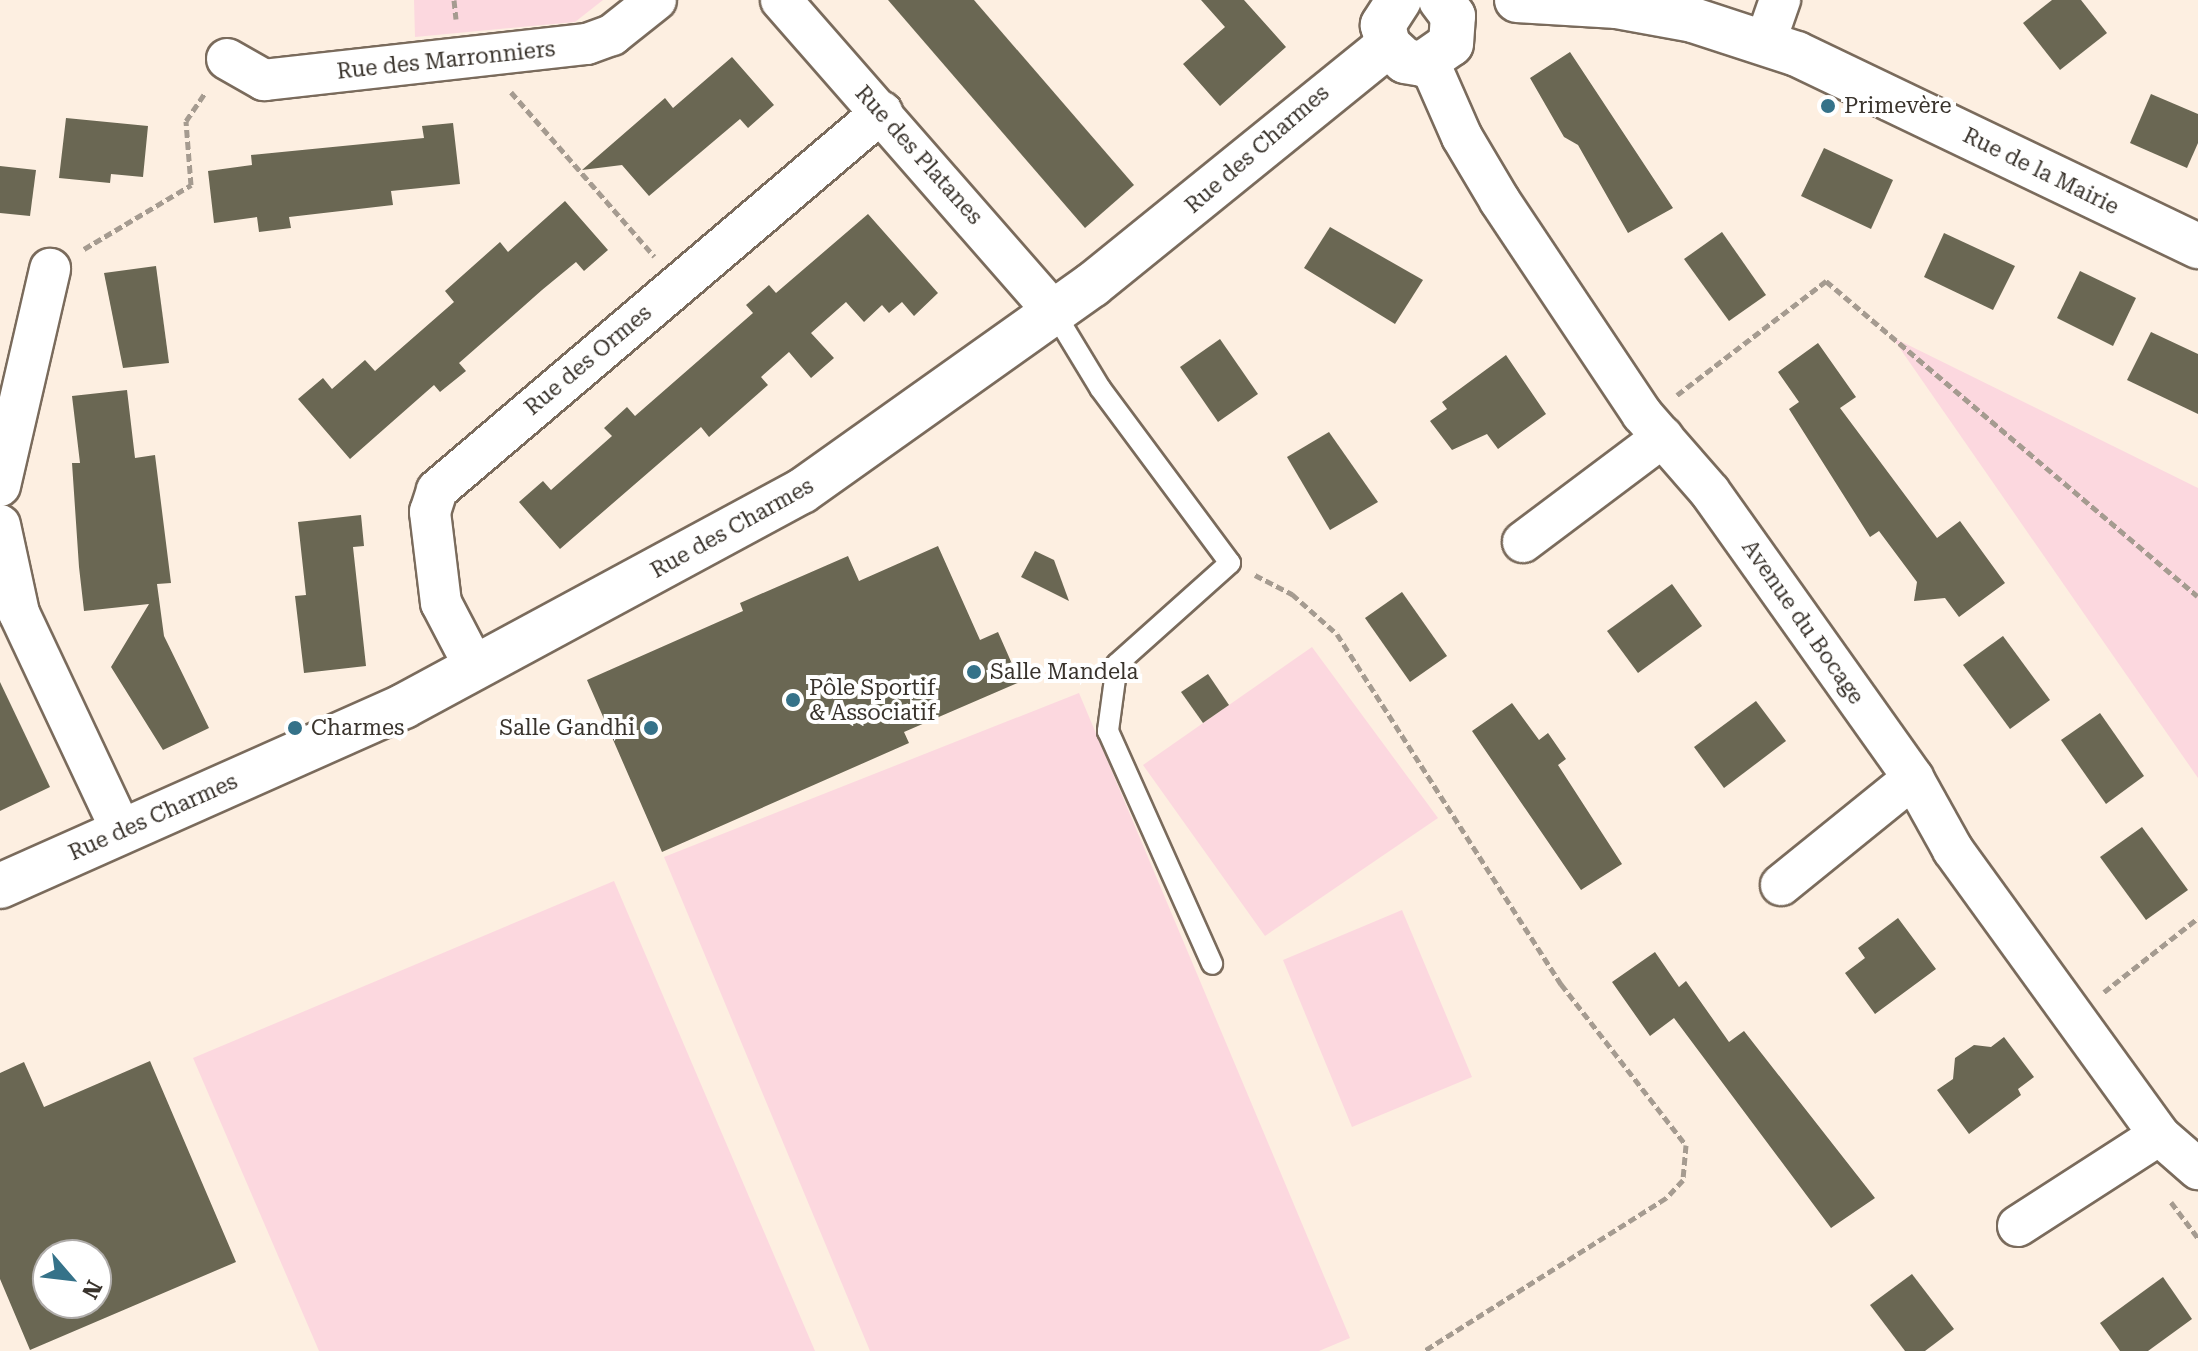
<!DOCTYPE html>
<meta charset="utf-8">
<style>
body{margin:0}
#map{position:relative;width:2198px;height:1351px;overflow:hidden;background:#fdefe1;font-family:"Roboto Serif",serif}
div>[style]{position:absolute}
.green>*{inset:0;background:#fcd8df}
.building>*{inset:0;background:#6a6753}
.path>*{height:5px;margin-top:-2.5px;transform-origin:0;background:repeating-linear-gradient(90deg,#a59b90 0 8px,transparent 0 12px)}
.roads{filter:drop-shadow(2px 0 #7a6b5c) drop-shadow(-2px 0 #7a6b5c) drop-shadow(0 2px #7a6b5c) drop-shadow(0 -2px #7a6b5c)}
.service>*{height:20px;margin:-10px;padding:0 10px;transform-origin:10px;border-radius:10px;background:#fff}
.minor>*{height:40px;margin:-20px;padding:0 20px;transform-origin:20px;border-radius:20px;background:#fff}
.tertiary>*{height:44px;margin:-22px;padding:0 22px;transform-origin:22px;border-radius:22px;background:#fff}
.dots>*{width:22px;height:22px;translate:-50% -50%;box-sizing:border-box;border:4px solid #fff;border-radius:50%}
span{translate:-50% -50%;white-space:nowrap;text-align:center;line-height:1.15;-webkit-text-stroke:8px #fff;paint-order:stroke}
.street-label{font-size:22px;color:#39332c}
.poi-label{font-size:22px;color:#39332c}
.left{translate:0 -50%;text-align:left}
.right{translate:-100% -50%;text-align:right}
.north{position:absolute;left:32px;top:1239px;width:80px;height:80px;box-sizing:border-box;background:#fff;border:2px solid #b0adab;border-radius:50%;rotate:118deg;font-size:22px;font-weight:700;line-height:32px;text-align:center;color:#39332c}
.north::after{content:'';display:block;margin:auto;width:28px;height:36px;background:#357289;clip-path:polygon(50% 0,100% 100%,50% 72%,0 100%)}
</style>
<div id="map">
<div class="green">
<i style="clip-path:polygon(414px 0,603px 0,575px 22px,415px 37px)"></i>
<i style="clip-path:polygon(1892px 337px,2198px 488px,2198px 778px)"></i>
<i style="clip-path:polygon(1312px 647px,1438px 818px,1265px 936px,1143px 765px)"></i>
<i style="clip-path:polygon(1079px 693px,1350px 1338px,1319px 1351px,870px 1351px,664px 857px)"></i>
<i style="clip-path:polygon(614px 881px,815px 1351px,319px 1351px,193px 1058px)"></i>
<i style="clip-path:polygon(1402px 910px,1472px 1077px,1352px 1127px,1283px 960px)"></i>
</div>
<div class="building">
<i style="clip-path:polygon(888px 0,974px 0,1134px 185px,1085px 228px)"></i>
<i style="clip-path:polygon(1201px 0,1244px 0,1286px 47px,1220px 106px,1183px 64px,1225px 27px)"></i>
<i style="clip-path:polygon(2052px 0,2081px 0,2107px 33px,2060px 70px,2023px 23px)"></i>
<i style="clip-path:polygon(1570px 52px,1673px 208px,1628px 233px,1578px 145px,1564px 137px,1530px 78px)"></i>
<i style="clip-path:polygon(732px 57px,774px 105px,748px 128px,740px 119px,649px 196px,622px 165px,582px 170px,665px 98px,673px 108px)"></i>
<i style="clip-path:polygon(2151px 94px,2198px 114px,2198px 143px,2187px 168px,2130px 143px)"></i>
<i style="clip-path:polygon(66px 118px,148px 126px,143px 177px,111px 174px,110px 183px,59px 178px)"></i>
<i style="clip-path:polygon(453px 123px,460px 184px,391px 191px,393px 205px,289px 217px,291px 228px,259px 232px,257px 217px,214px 223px,208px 171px,252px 165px,251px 155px,424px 138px,422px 126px)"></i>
<i style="clip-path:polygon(1824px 148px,1893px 180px,1871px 229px,1801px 196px)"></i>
<i style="clip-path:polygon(0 166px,36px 170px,30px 216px,0 213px)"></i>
<i style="clip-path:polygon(565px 201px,608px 250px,584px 271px,576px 262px,542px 290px,459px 363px,466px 371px,440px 392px,434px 385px,350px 459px,298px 399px,323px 378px,332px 389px,365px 360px,375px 371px,454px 302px,445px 291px,500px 242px,508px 252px)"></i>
<i style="clip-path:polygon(868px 214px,938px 293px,914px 316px,902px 302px,889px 313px,882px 305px,864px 322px,846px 302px,811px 333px,834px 358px,811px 378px,789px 352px,761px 377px,768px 385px,709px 437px,701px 427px,560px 549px,519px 502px,543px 481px,551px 490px,612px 436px,604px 428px,627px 407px,635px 416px,753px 313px,746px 305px,769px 285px,776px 293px)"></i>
<i style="clip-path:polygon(1330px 227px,1423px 280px,1395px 324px,1304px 268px)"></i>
<i style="clip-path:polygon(1722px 232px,1766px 295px,1729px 321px,1684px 259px)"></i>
<i style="clip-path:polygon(1944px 233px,2015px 266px,1993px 310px,1924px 277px)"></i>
<i style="clip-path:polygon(156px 266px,169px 363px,123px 368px,104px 273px)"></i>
<i style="clip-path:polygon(2080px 271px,2136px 298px,2113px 346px,2057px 318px)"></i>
<i style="clip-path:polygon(2151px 332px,2198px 354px,2198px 414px,2127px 380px)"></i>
<i style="clip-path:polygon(1220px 339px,1258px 394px,1218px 422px,1180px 367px)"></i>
<i style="clip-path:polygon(1818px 343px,1856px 397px,1840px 408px,1937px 538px,1960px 521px,2005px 583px,1959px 617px,1945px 598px,1914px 601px,1917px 582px,1879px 531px,1870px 537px,1789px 409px,1799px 402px,1778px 372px)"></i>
<i style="clip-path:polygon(1506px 355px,1546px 414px,1498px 449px,1487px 434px,1452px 450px,1430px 421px,1447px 409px,1442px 402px)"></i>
<i style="clip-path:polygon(127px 390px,135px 458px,155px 455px,171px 583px,157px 584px,164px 636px,209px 728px,163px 750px,111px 667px,149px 604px,84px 611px,79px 567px,72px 463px,80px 463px,72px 396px)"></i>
<i style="clip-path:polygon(1329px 432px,1378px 502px,1330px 530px,1287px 457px)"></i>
<i style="clip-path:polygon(361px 515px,364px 546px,353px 547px,366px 666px,304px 673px,295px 596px,306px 595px,298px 522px)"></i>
<i style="clip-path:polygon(938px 546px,980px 640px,998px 632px,1020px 682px,904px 732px,909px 743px,662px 852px,587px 680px,743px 611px,740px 603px,848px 556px,859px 581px)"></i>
<i style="clip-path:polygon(1035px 551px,1054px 560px,1069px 601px,1021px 577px)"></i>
<i style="clip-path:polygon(1672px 584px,1702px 626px,1638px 673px,1607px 631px)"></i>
<i style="clip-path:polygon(1402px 592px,1447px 656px,1410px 682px,1365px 618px)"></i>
<i style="clip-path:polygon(2003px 636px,2050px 700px,2010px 729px,1963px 665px)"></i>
<i style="clip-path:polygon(1208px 674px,1229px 705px,1203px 723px,1181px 692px)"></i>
<i style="clip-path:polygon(0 682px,50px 787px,0 811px)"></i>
<i style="clip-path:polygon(1756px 701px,1786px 741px,1724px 788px,1694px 747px)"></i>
<i style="clip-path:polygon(1512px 703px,1539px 740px,1548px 733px,1566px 759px,1558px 765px,1622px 864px,1581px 890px,1472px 731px)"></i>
<i style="clip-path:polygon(2100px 713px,2144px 776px,2106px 804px,2061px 740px)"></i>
<i style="clip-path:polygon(2142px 827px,2188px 890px,2146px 920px,2100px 857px)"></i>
<i style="clip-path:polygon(1898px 918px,1936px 969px,1875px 1014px,1845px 973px,1865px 958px,1858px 948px)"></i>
<i style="clip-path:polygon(1655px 952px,1679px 987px,1686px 981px,1729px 1042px,1744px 1031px,1875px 1198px,1831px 1228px,1674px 1018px,1650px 1036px,1612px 982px)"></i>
<i style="clip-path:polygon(2004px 1037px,2034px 1077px,2018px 1089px,2021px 1095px,1969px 1134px,1937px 1090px,1953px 1079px,1955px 1058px,1974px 1045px,1991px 1047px)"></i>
<i style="clip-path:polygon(evenodd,150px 1061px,236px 1262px,30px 1350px,0 1279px,0 1073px,24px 1062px,44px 1107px,150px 1061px,48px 1255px,96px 1255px,96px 1303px,48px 1303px,48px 1255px)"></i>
<i style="clip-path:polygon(1912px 1274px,1954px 1329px,1925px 1351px,1905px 1351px,1870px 1305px)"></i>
<i style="clip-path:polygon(2163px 1277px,2192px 1319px,2148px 1351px,2120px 1351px,2100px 1323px)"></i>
</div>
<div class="path">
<i style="left:454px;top:0;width:19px;rotate:84deg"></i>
<i style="left:511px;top:92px;width:218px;rotate:48.9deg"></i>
<i style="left:84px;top:249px;width:125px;rotate:-30.9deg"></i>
<i style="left:191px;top:185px;width:64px;rotate:-94.5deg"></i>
<i style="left:186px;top:121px;width:34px;rotate:-56deg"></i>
<i style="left:1677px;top:395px;width:188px;rotate:-37.4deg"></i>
<i style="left:1826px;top:281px;width:487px;rotate:40.3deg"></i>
<i style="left:1255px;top:575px;width:42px;rotate:27.2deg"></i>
<i style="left:1292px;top:594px;width:60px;rotate:41.6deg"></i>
<i style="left:1337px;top:634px;width:416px;rotate:57.4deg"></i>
<i style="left:1561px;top:984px;width:204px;rotate:52.2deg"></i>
<i style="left:1686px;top:1145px;width:35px;rotate:95deg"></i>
<i style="left:1683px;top:1180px;width:25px;rotate:133deg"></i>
<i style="left:1666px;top:1198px;width:286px;rotate:147.7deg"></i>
<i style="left:2104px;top:992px;width:120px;rotate:-38.2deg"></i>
<i style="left:2171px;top:1202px;width:45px;rotate:53.1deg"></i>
</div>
<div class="roads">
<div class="service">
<i style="left:1054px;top:312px;width:89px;rotate:58.8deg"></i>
<i style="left:1100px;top:388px;width:218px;rotate:53.4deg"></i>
<i style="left:1230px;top:563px;width:152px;rotate:138.2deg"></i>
<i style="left:1117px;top:664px;width:68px;rotate:97.7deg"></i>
<i style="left:1108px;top:731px;width:255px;rotate:65.9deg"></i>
</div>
<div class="minor">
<i style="left:781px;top:0;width:415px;rotate:48.8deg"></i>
<i style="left:1765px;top:43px;width:46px;rotate:-70.8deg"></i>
<i style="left:227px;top:59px;width:43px;rotate:29.6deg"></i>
<i style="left:264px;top:80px;width:325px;rotate:-6.4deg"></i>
<i style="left:587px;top:44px;width:27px;rotate:-20deg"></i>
<i style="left:612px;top:35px;width:56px;rotate:-38.5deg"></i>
<i style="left:1429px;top:62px;width:82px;rotate:66.3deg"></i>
<i style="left:1462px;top:137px;width:74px;rotate:59.3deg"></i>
<i style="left:1500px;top:201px;width:256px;rotate:56.3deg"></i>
<i style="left:1642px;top:414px;width:103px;rotate:48.9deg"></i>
<i style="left:1710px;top:492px;width:351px;rotate:54.6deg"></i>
<i style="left:1913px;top:778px;width:82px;rotate:60.9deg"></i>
<i style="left:1953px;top:850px;width:352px;rotate:54.1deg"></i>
<i style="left:2159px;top:1135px;width:52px;rotate:41.1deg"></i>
<i style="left:0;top:486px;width:223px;rotate:-77deg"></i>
<i style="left:0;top:525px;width:90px;rotate:77.8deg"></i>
<i style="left:19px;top:613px;width:240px;rotate:64.8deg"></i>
<i style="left:1523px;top:542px;width:175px;rotate:-36.9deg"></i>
<i style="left:474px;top:666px;width:71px;rotate:-117.6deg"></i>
<i style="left:441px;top:603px;width:92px;rotate:-96.9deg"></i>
<i style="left:430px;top:512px;width:23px;rotate:-72deg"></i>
<i style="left:437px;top:490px;width:584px;rotate:-40.35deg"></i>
<i style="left:1781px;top:885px;width:170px;rotate:-39deg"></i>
<i style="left:2018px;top:1226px;width:168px;rotate:-32.8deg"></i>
</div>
<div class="tertiary">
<i style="left:1399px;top:0;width:30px;rotate:123deg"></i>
<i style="left:1383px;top:25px;width:21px;rotate:76deg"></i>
<i style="left:1388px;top:45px;width:23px;rotate:43deg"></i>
<i style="left:1405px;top:61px;width:17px;rotate:10deg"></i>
<i style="left:1422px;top:64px;width:35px;rotate:-35deg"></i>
<i style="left:1451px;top:44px;width:28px;rotate:-86deg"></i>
<i style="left:1453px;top:16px;width:20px;rotate:-127deg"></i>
<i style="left:1517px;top:0;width:100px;rotate:3.4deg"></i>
<i style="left:1617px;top:6px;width:77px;rotate:10.4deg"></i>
<i style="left:1693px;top:20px;width:109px;rotate:18.1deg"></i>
<i style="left:1797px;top:54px;width:445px;rotate:25.6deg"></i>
<i style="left:0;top:886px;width:442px;rotate:-24deg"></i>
<i style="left:404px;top:706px;width:452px;rotate:-28.4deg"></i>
<i style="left:802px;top:491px;width:356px;rotate:-35.4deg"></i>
<i style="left:1092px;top:285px;width:381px;rotate:-39deg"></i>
</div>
</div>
<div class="dots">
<i style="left:1828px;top:106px;background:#357289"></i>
<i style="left:974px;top:672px;background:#357289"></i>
<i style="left:793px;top:700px;background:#357289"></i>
<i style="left:295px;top:728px;background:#357289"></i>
<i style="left:651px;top:728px;background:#357289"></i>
</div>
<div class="street-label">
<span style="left:446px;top:60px;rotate:-6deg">Rue des Marronniers</span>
<span style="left:1257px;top:149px;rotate:-41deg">Rue des Charmes</span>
<span style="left:919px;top:155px;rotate:48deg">Rue des Platanes</span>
<span style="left:2041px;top:171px;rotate:26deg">Rue de la Mairie</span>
<span style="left:588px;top:360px;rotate:-40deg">Rue des Ormes</span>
<span style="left:732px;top:528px;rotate:-29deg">Rue des Charmes</span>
<span style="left:1803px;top:622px;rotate:55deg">Avenue du Bocage</span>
<span style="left:153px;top:817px;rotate:-24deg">Rue des Charmes</span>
</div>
<div class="poi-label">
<span class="left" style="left:1844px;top:106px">Primevère</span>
<span class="left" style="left:990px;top:672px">Salle Mandela</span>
<span class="left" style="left:809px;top:700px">Pôle Sportif<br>&amp; Associatif</span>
<span class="left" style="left:311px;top:728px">Charmes</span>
<span class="right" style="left:635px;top:728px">Salle Gandhi</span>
</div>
<div class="north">N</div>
</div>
